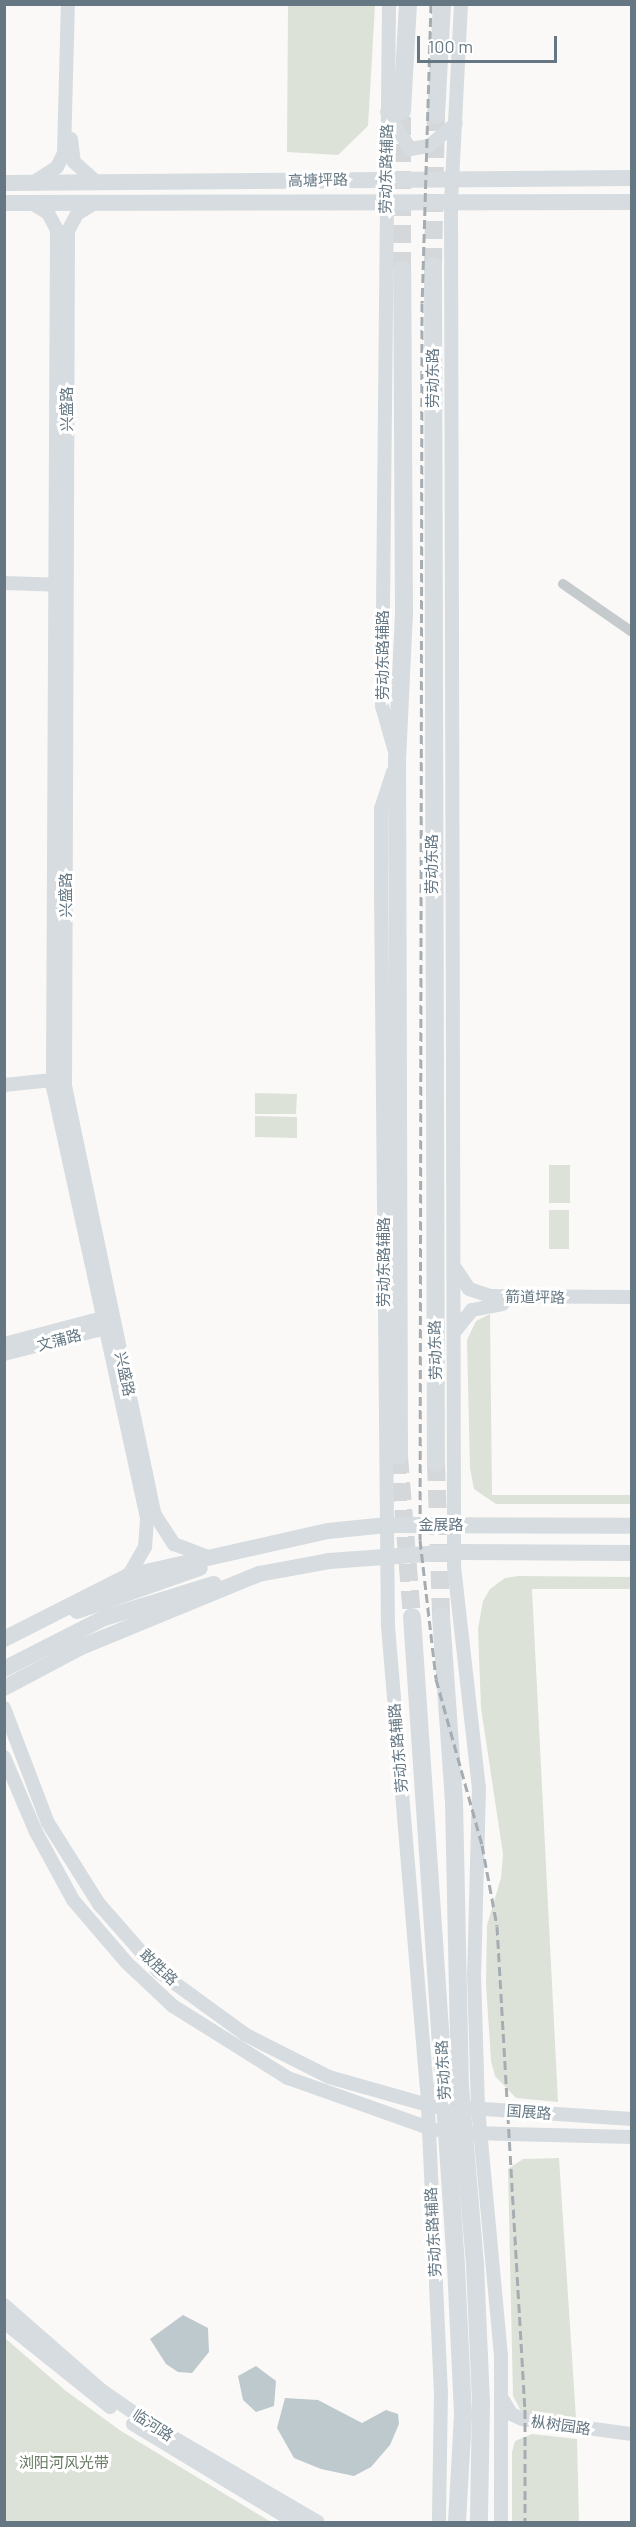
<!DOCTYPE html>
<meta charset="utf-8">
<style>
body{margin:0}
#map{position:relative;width:636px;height:2527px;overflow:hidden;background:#faf9f7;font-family:Barlow,"Noto Sans SC",sans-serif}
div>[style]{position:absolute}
.green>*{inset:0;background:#dce2d8}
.water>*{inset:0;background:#bdc9cd}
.highway-tunnel>*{height:18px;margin-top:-9px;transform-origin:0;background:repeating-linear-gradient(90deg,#d4d8da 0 18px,transparent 0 27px)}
.street>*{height:10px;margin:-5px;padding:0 5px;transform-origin:5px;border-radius:5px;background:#c5cacd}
.secondary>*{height:14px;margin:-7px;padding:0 7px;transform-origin:7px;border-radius:7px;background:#d6dcdf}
.primary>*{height:16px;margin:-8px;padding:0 8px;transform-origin:8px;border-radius:8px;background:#d6dcdf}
.highway>*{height:18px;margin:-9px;padding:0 9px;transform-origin:9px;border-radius:9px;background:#d6dcdf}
.rail>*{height:3px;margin-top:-1.5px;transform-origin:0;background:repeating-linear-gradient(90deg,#a5adb2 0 9px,transparent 0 13.5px)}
span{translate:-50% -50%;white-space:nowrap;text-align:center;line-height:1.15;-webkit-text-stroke:6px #fff;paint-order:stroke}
.street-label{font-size:15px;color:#647783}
.park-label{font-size:15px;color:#687a63}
.frame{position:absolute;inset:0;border:6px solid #647783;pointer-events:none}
.scale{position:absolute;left:417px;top:36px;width:140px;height:27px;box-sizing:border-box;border:3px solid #647783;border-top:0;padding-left:8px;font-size:18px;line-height:21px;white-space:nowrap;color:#647783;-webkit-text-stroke:4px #fff;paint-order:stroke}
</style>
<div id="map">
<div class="green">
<i style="clip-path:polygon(288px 5px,375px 5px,368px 126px,338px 155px,287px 152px)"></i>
<i style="clip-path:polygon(255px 1093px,297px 1094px,296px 1114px,255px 1114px)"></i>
<i style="clip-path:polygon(255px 1116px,297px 1117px,297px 1138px,255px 1137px)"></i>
<i style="clip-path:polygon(549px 1165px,570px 1165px,570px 1203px,549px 1203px)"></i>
<i style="clip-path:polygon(549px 1210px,569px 1210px,569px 1249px,549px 1249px)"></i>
<i style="clip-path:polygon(490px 1314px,492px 1495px,631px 1495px,631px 1504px,496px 1504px,474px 1489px,470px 1468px,467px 1340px,476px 1321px)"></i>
<i style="clip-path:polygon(518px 1576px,631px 1577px,631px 1589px,532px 1589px,558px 2102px,516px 2098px,495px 2076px,491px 2061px,486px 1984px,487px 1925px,501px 1878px,503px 1854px,481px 1708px,478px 1629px,483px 1601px,490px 1589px,505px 1578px)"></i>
<i style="clip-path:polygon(559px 2158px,576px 2418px,522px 2413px,513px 2396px,508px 2169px,523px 2159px)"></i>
<i style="clip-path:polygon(5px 2338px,66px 2391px,121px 2431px,271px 2522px,5px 2522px)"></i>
<i style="clip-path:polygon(532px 2434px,577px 2439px,579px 2522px,512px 2522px,512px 2452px,515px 2441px)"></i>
</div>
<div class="water">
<i style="clip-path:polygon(183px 2315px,208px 2328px,209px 2352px,192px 2373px,178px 2372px,166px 2364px,150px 2339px)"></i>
<i style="clip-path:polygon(256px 2366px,276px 2381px,274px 2406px,256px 2412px,243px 2400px,238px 2376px)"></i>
<i style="clip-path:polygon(285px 2398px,318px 2400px,362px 2423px,386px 2410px,398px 2414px,399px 2424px,390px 2445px,371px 2467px,354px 2476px,321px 2469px,294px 2458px,277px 2428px)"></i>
</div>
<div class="highway-tunnel">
<i style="left:433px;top:266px;width:151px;rotate:-88.9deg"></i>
<i style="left:402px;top:270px;width:159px;rotate:-90deg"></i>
<i style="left:399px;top:1456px;width:162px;rotate:85.4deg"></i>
<i style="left:436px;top:1463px;width:153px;rotate:88.1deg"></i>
</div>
<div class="street">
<i style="left:563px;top:584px;width:84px;rotate:34.8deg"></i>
</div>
<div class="secondary">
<i style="left:389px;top:4px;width:702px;rotate:90.57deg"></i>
<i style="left:382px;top:706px;width:44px;rotate:74.1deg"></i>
<i style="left:461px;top:4px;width:200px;rotate:92.9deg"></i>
<i style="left:451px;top:204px;width:1362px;rotate:89.87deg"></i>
<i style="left:454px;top:1566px;width:223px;rotate:83.6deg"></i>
<i style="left:479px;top:1788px;width:185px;rotate:91.5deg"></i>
<i style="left:474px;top:1973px;width:135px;rotate:88.3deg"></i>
<i style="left:478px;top:2108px;width:248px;rotate:84.7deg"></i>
<i style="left:501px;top:2355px;width:167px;rotate:90deg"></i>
<i style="left:387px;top:112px;width:44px;rotate:58.1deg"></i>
<i style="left:410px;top:149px;width:19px;rotate:-9deg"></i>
<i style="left:429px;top:146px;width:35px;rotate:-40deg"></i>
<i style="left:71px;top:139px;width:23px;rotate:83deg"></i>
<i style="left:74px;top:162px;width:31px;rotate:42deg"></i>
<i style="left:34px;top:182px;width:27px;rotate:-33deg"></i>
<i style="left:57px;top:167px;width:16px;rotate:-63deg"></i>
<i style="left:64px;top:153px;width:149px;rotate:-88.5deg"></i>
<i style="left:31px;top:203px;width:20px;rotate:30deg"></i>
<i style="left:48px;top:213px;width:19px;rotate:62deg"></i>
<i style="left:57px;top:230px;width:857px;rotate:90.27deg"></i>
<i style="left:53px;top:1087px;width:442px;rotate:77.7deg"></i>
<i style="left:147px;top:1519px;width:28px;rotate:94deg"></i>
<i style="left:145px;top:1547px;width:34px;rotate:120deg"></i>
<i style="left:95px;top:203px;width:21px;rotate:149deg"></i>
<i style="left:77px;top:214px;width:19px;rotate:118deg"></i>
<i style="left:68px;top:231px;width:855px;rotate:90.2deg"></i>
<i style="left:65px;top:1086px;width:438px;rotate:78.2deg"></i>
<i style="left:155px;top:1515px;width:35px;rotate:57deg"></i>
<i style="left:174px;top:1544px;width:36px;rotate:21deg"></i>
<i style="left:4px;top:583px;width:61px;rotate:1.9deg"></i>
<i style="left:393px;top:772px;width:38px;rotate:108deg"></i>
<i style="left:381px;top:808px;width:80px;rotate:90deg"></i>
<i style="left:381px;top:888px;width:738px;rotate:89.46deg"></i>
<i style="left:388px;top:1626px;width:462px;rotate:85.2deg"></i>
<i style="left:427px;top:2086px;width:305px;rotate:87.4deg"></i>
<i style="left:441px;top:2391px;width:131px;rotate:90.9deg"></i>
<i style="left:4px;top:1085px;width:58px;rotate:-5.9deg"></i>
<i style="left:455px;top:1268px;width:25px;rotate:56deg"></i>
<i style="left:469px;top:1289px;width:22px;rotate:18deg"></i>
<i style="left:490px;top:1296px;width:142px;rotate:0.4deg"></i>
<i style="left:455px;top:1331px;width:27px;rotate:-51deg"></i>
<i style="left:472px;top:1310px;width:31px;rotate:-11deg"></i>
<i style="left:4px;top:1344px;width:110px;rotate:-14.8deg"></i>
<i style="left:4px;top:1354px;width:113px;rotate:-14.4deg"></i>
<i style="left:4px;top:1708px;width:123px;rotate:69.1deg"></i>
<i style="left:48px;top:1823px;width:96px;rotate:57.8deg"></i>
<i style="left:99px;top:1904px;width:89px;rotate:48.6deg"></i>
<i style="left:158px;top:1971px;width:109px;rotate:36deg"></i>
<i style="left:246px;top:2035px;width:93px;rotate:26.8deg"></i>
<i style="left:329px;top:2077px;width:110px;rotate:15.8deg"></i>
<i style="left:4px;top:1757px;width:82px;rotate:66.9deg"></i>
<i style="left:36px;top:1832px;width:77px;rotate:61.4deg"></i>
<i style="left:73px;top:1900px;width:83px;rotate:49.4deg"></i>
<i style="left:127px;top:1963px;width:63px;rotate:43.1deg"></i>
<i style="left:173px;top:2006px;width:136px;rotate:32.1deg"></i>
<i style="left:288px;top:2078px;width:156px;rotate:19.5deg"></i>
<i style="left:469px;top:2108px;width:163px;rotate:3.9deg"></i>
<i style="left:472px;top:2133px;width:160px;rotate:1.4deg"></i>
<i style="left:4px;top:2305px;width:129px;rotate:41.2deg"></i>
<i style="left:101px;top:2390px;width:60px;rotate:34.8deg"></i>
<i style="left:150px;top:2424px;width:194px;rotate:30.3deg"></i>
<i style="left:4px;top:2322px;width:136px;rotate:38.7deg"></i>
<i style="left:503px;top:2400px;width:16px;rotate:60deg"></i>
<i style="left:511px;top:2414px;width:12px;rotate:24deg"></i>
<i style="left:522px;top:2419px;width:111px;rotate:7.8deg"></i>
<i style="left:133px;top:2424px;width:189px;rotate:31.2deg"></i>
</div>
<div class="primary">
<i style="left:4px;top:183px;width:628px;rotate:-0.46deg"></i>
<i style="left:4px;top:203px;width:628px;rotate:-0.09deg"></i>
<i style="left:77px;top:1611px;width:130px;rotate:-19.3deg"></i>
<i style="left:4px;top:1639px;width:139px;rotate:-26.9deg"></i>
<i style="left:128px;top:1576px;width:205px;rotate:-12.7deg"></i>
<i style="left:328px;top:1531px;width:59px;rotate:-5.8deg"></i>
<i style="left:387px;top:1525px;width:245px;rotate:0.2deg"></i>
<i style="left:4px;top:1669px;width:112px;rotate:-27deg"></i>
<i style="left:104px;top:1618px;width:115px;rotate:-17.2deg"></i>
<i style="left:4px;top:1688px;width:87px;rotate:-28deg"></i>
<i style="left:81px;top:1647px;width:192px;rotate:-22.3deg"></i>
<i style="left:259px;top:1574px;width:71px;rotate:-10.5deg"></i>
<i style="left:329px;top:1561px;width:125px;rotate:-4.1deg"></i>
<i style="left:454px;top:1552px;width:178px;rotate:0.3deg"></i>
</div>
<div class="highway">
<i style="left:402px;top:111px;width:107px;rotate:-86.8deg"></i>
<i style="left:436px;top:115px;width:111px;rotate:-86.9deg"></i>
<i style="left:433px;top:266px;width:1197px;rotate:89.86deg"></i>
<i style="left:399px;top:1456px;width:695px;rotate:-90.16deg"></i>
<i style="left:397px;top:761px;width:146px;rotate:-87.3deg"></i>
<i style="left:404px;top:615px;width:345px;rotate:-90.3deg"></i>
<i style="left:441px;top:1616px;width:185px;rotate:86deg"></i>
<i style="left:454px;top:1801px;width:285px;rotate:88.8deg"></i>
<i style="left:460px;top:2086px;width:180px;rotate:85.2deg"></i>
<i style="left:475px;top:2265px;width:137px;rotate:87.5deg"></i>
<i style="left:481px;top:2402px;width:120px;rotate:91deg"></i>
<i style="left:412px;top:1617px;width:650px;rotate:86.12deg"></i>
<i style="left:456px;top:2266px;width:149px;rotate:87.3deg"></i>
<i style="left:463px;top:2415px;width:107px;rotate:93.2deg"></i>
</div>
<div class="rail">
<i style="left:431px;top:4px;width:299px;rotate:91.7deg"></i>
<i style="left:422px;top:303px;width:1237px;rotate:90.09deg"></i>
<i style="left:420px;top:1540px;width:140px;rotate:83.4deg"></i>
<i style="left:436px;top:1679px;width:172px;rotate:74.5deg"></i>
<i style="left:482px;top:1845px;width:82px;rotate:79.5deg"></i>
<i style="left:497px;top:1926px;width:484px;rotate:86.7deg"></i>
<i style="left:525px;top:2409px;width:113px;rotate:90deg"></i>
</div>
<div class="street-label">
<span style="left:386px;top:169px;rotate:-89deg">劳动东路辅路</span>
<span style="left:318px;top:180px;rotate:-1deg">高塘坪路</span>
<span style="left:433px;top:378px;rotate:-90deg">劳动东路</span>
<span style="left:67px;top:409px;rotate:-90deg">兴盛路</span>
<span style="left:383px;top:655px;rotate:-90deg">劳动东路辅路</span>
<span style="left:432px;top:864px;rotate:-90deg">劳动东路</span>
<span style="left:66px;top:895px;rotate:-90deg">兴盛路</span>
<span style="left:384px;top:1262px;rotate:-90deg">劳动东路辅路</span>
<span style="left:535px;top:1297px;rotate:1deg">箭道坪路</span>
<span style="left:59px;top:1340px;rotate:-15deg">文蒲路</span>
<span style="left:435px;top:1350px;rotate:-91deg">劳动东路</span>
<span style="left:125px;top:1374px;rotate:78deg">兴盛路</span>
<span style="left:441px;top:1525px">金展路</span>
<span style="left:398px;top:1748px;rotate:-95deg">劳动东路辅路</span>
<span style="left:159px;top:1967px;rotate:43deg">敢胜路</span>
<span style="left:443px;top:2070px;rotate:-93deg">劳动东路</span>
<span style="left:529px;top:2112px;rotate:4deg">国展路</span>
<span style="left:433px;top:2232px;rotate:-93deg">劳动东路辅路</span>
<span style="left:153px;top:2425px;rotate:33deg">临河路</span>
<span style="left:561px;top:2425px;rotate:8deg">枞树园路</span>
</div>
<div class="park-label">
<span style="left:64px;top:2463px">浏阳河风光带</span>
</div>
<div class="frame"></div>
<div class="scale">100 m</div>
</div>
